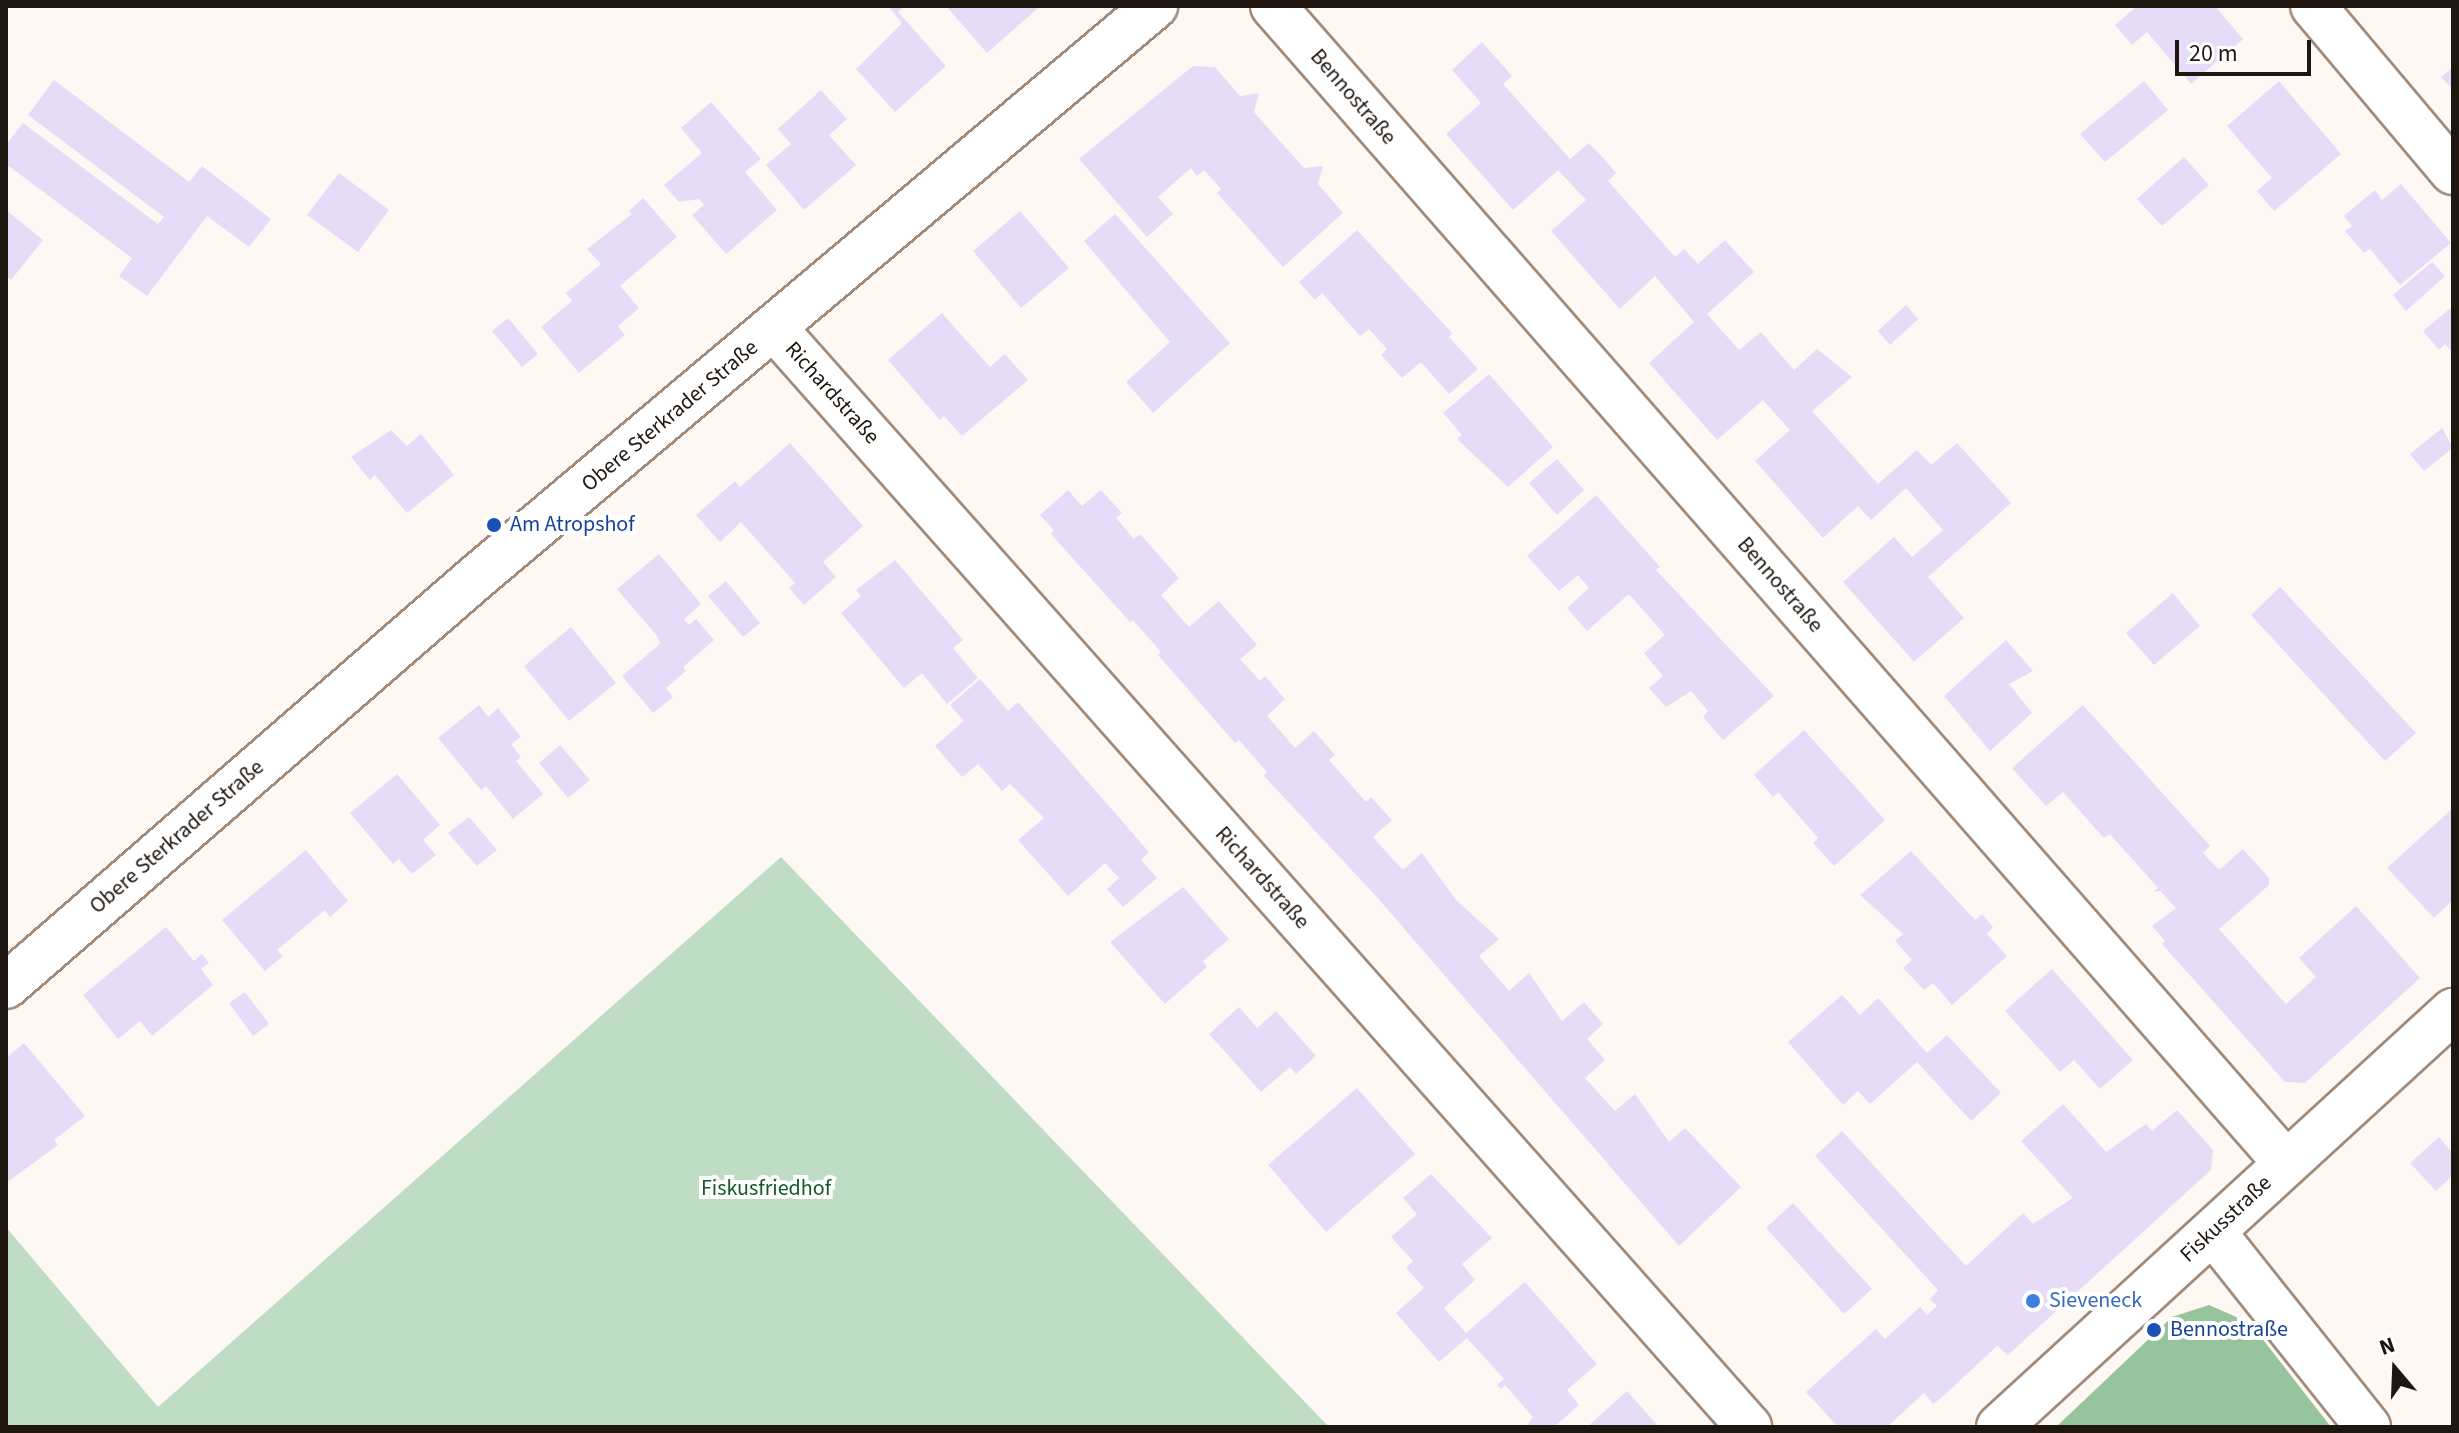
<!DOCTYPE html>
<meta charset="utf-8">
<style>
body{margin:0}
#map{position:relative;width:2459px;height:1433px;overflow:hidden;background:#fdf8f4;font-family:"Source Sans 3",sans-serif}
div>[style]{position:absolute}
.green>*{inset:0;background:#bfddc4}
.forest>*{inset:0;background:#95c49d}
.building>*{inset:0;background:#e6dcf8}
.roads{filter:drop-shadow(2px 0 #a28b79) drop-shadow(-2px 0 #a28b79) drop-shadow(0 2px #a28b79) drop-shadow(0 -2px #a28b79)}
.minor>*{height:44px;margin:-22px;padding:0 22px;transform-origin:22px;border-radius:22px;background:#fff}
.dots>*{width:22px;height:22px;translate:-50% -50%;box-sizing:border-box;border:4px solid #fff;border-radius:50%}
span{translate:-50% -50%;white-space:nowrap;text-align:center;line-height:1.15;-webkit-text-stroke:8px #fff;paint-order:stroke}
.street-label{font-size:22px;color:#1e160f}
.transit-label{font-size:22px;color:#164399}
.left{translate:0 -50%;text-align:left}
.park-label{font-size:22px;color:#115a2a}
.shop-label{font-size:22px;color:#366cbe}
.frame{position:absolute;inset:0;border:8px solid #1e160f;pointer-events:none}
.north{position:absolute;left:2355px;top:1329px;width:80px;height:80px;-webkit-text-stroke:6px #fff;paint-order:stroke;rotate:341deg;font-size:22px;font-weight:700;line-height:32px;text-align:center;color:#1e160f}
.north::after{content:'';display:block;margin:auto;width:28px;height:36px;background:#1e160f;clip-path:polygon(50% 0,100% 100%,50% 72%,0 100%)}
.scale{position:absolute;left:2175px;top:40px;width:136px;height:36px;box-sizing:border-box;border:4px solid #1e160f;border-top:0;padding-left:10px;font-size:24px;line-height:28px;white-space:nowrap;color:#1e160f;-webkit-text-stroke:6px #fff;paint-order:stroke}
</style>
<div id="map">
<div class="green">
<i style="clip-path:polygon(781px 857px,1329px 1427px,6px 1427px,6px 1227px,158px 1407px)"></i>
</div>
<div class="forest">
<i style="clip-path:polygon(2209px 1305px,2250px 1323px,2331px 1427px,2056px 1427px,2172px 1317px)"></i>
</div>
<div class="building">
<i style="clip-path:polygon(888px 6px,905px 6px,898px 12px,946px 66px,895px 112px,856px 69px,902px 23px)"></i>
<i style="clip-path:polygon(946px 6px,1036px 6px,1038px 8px,987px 53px)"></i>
<i style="clip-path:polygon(2137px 6px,2215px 6px,2243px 39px,2191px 84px,2147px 32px,2132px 45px,2115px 25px)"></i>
<i style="clip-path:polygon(1482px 42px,1512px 76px,1503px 84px,1570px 159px,1589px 143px,1602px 157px,1616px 173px,1608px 181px,1675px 257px,1684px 249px,1698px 264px,1725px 240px,1754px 272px,1707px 314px,1739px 350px,1761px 332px,1794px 370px,1817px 349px,1852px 377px,1812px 411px,1878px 484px,1917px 450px,1931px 465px,1957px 443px,2011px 503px,1928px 577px,1964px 618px,1914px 662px,1843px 582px,1894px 537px,1912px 557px,1943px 530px,1906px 488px,1871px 520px,1858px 506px,1823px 538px,1755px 461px,1790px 430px,1763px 400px,1717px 440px,1649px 363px,1694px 322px,1655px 276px,1620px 309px,1551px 231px,1586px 200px,1558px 170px,1513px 210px,1446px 134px,1481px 103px,1452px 70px)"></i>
<i style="clip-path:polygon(1193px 66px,1215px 67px,1240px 96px,1259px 93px,1254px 112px,1304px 168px,1323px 166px,1318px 184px,1343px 213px,1283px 267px,1217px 193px,1221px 189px,1204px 170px,1197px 176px,1191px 168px,1158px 197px,1173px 214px,1147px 237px,1079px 159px)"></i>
<i style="clip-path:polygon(2453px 67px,2453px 90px,2441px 77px)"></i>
<i style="clip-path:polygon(54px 80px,189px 182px,202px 166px,271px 219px,249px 247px,207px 216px,147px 296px,119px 276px,132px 258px,6px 164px,6px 145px,23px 123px,158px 224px,164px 217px,28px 115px)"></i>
<i style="clip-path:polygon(2144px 81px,2168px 110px,2105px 162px,2080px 134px)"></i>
<i style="clip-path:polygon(2279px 81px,2341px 154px,2274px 211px,2257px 191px,2272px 178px,2227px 126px)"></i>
<i style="clip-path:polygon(821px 90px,847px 119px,829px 135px,856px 165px,804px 210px,766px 165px,791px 144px,778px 129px)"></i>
<i style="clip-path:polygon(711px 102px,761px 159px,745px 172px,777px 210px,726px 254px,692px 215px,704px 205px,699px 199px,679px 202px,664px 185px,702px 153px,681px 128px)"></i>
<i style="clip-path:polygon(2184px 157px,2209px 185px,2162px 226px,2137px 199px)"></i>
<i style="clip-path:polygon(339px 173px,389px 210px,358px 252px,307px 215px)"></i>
<i style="clip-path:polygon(2401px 184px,2451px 243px,2400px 285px,2370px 249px,2364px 253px,2345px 231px,2352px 226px,2344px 216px,2375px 190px,2382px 200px)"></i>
<i style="clip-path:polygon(643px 198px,677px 237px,620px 286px,639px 308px,618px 326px,625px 335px,579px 373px,541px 327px,572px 301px,566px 293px,601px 264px,587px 249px,632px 214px,629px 211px)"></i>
<i style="clip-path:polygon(6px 210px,43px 240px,11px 280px,6px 276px)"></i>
<i style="clip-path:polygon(1020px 211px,1069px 268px,1021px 308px,973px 251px)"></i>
<i style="clip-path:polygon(1115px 214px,1230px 343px,1153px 413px,1126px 382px,1170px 342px,1084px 241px)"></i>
<i style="clip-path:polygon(1357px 230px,1452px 333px,1449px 337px,1478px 369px,1449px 394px,1421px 362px,1402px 378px,1381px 355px,1387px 349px,1369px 329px,1360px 336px,1322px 293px,1315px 300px,1299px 282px)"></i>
<i style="clip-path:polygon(2432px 262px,2445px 276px,2406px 311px,2393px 295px)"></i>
<i style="clip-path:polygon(1906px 305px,1918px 319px,1890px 345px,1878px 331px)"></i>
<i style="clip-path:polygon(2453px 306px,2453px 353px,2445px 344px,2439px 350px,2423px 331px)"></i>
<i style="clip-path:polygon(942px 313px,990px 367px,1005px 354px,1028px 380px,962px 436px,944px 416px,940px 420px,888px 360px)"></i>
<i style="clip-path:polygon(508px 318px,538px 354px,522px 367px,492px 331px)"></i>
<i style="clip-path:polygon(1489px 374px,1553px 447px,1508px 487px,1457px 439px,1462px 435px,1443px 413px)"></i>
<i style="clip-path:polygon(2442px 428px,2453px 448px,2424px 471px,2410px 454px)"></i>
<i style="clip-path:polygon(391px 430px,407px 446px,421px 434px,454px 475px,407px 513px,375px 475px,370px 480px,351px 457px)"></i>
<i style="clip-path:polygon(790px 443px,863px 526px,823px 562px,836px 577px,804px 605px,789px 588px,795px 583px,741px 522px,720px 542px,696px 515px,735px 481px,740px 487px)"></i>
<i style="clip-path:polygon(1557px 459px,1584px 490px,1557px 515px,1529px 483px)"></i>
<i style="clip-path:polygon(1068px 490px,1082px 506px,1101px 490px,1122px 513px,1116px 518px,1134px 539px,1140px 534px,1179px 578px,1161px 595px,1189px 627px,1219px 601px,1257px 645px,1240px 659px,1260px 681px,1265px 676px,1285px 699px,1267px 716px,1295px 748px,1314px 731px,1335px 755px,1329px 760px,1366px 802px,1371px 797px,1392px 820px,1373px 837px,1387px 853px,1403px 870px,1422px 853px,1456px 900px,1499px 939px,1479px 956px,1509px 991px,1529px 973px,1562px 1021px,1584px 1002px,1603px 1024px,1587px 1039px,1605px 1060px,1585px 1078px,1615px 1111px,1635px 1094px,1669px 1142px,1685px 1128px,1741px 1187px,1679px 1246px,1375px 895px,1264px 776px,1267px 772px,1239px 740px,1235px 743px,1158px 655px,1161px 652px,1133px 620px,1130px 622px,1051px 534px,1054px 530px,1040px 515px)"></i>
<i style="clip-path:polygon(1596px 495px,1660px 567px,1656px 570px,1774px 696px,1723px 740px,1703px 717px,1708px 711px,1691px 691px,1666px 707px,1649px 688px,1663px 676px,1644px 653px,1665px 635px,1629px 594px,1587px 631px,1567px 608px,1589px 588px,1578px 575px,1559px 591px,1527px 556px)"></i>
<i style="clip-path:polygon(659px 554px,701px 604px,684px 619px,689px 625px,696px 619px,714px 640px,683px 667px,686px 671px,666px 688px,673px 697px,653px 713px,622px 676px,660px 644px,658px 637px,617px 589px)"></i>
<i style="clip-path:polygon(895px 560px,963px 640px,953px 648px,978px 678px,947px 704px,922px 673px,904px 688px,841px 613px,861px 596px,856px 590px)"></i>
<i style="clip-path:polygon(726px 581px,760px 623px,743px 637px,708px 596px)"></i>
<i style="clip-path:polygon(2280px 587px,2416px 733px,2385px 761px,2251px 615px)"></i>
<i style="clip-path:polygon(2173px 593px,2200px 626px,2154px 665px,2126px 633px)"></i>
<i style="clip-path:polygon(571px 627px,616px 683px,569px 721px,524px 666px)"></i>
<i style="clip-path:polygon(2006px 640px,2033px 671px,2009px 684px,2032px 713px,1990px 751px,1944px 696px)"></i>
<i style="clip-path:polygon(980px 679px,1008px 711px,1018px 702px,1149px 852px,1141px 860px,1157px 878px,1123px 907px,1107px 889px,1119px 878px,1105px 863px,1068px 896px,1018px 840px,1044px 818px,1010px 784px,1002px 791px,978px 764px,962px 777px,935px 746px,964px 721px,950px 705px)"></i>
<i style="clip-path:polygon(479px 705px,488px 717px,498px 708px,521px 737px,511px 744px,521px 757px,516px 761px,543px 794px,513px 819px,486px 786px,481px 790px,438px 738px)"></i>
<i style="clip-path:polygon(2083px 705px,2210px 846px,2203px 853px,2219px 870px,2243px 849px,2269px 878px,2269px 885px,2219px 929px,2286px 1004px,2316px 977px,2299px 958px,2356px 906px,2420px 978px,2305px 1083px,2285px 1082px,2162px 944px,2165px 941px,2152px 926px,2176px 908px,2160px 891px,2153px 892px,2158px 888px,2110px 834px,2104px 838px,2063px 792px,2046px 806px,2012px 768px)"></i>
<i style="clip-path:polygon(1804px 730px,1885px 820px,1834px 866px,1813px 843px,1818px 838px,1778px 792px,1773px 797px,1754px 775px)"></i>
<i style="clip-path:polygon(560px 745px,590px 780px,568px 798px,539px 763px)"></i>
<i style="clip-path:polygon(397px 774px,440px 825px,423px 840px,436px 855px,412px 874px,399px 859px,393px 864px,350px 813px)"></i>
<i style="clip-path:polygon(2453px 808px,2453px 900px,2434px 918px,2387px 868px)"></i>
<i style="clip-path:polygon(469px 817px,497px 850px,477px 866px,448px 833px)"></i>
<i style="clip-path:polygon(306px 850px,348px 901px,330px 917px,325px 910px,277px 950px,283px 956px,265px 971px,222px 920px)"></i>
<i style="clip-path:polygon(1911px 851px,1975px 920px,1982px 914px,1993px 927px,1987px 934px,2007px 956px,1952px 1005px,1933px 983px,1924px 990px,1903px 968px,1912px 960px,1895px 941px,1903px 934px,1860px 895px)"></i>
<i style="clip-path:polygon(1183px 887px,1229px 939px,1203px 961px,1207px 967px,1165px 1004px,1110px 942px)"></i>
<i style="clip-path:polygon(166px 927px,194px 961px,202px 954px,209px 963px,201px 969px,213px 985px,152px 1036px,140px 1021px,118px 1039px,83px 995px)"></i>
<i style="clip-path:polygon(2052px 969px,2133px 1060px,2100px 1089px,2074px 1060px,2060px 1072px,2005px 1011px)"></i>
<i style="clip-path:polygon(245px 992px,269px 1024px,253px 1036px,229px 1003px)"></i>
<i style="clip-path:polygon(1842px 995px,1860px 1015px,1878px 998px,1927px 1053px,1947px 1035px,2001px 1093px,1971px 1121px,1917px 1062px,1870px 1104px,1858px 1091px,1843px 1105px,1788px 1042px)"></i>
<i style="clip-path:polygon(1239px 1007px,1257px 1028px,1276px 1011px,1316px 1056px,1296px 1074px,1290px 1067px,1261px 1092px,1209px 1034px)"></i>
<i style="clip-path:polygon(24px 1043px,85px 1116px,54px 1140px,58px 1145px,6px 1183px,6px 1058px)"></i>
<i style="clip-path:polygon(1357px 1088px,1415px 1154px,1326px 1232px,1268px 1165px)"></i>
<i style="clip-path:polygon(2063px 1104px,2106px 1152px,2146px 1124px,2152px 1131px,2177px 1110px,2213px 1150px,2211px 1170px,2008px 1355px,1997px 1346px,1940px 1399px,1933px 1404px,1924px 1393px,1887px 1427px,1838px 1427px,1806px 1392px,1876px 1329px,1885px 1339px,1920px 1307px,1927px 1315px,1937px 1306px,1930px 1299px,1938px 1290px,1815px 1156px,1842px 1131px,1966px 1266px,2023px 1213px,2033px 1224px,2073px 1198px,2021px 1141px)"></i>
<i style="clip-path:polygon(2439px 1137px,2453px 1153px,2453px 1175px,2436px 1191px,2410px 1163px)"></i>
<i style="clip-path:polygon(1431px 1174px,1492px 1238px,1462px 1264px,1475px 1280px,1444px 1308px,1466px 1333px,1525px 1282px,1597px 1364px,1567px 1390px,1579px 1405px,1554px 1427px,1526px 1427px,1533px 1417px,1505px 1385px,1501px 1389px,1497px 1385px,1504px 1379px,1467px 1338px,1439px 1362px,1396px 1313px,1424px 1288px,1406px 1268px,1413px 1261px,1391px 1237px,1417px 1214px,1403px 1198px)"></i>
<i style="clip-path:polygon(1793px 1203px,1872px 1289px,1844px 1314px,1766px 1228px)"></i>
<i style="clip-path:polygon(1627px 1391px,1659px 1427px,1587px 1427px)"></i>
</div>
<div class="roads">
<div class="minor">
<i style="left:1273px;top:6px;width:1538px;rotate:48.8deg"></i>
<i style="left:2313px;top:6px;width:217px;rotate:49.9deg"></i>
<i style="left:775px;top:329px;width:1468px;rotate:48.42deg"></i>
<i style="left:6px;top:986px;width:627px;rotate:-40.99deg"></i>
<i style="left:479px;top:575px;width:884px;rotate:-40.09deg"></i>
<i style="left:2213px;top:1232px;width:249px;rotate:51.5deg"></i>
<i style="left:1999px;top:1427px;width:616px;rotate:-42.5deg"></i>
</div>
</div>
<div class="dots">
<i style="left:494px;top:525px;background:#1a4fb4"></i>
<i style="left:2033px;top:1301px;background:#3f7fe0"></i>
<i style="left:2154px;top:1330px;background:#1a4fb4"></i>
</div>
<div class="street-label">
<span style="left:1353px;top:97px;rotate:49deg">Bennostraße</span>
<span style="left:832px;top:393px;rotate:48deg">Richardstraße</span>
<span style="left:670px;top:416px;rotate:-40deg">Obere Sterkrader Straße</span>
<span style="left:1780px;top:585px;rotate:49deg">Bennostraße</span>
<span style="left:177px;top:837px;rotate:-41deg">Obere Sterkrader Straße</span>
<span style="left:1262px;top:878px;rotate:48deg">Richardstraße</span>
<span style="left:2226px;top:1219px;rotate:-43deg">Fiskusstraße</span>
</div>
<div class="transit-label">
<span class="left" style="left:510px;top:525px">Am Atropshof</span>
<span class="left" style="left:2170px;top:1330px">Bennostraße</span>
</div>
<div class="park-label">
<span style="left:766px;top:1189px">Fiskusfriedhof</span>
</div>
<div class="shop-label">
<span class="left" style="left:2049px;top:1301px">Sieveneck</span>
</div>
<div class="frame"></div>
<div class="north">N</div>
<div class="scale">20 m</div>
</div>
